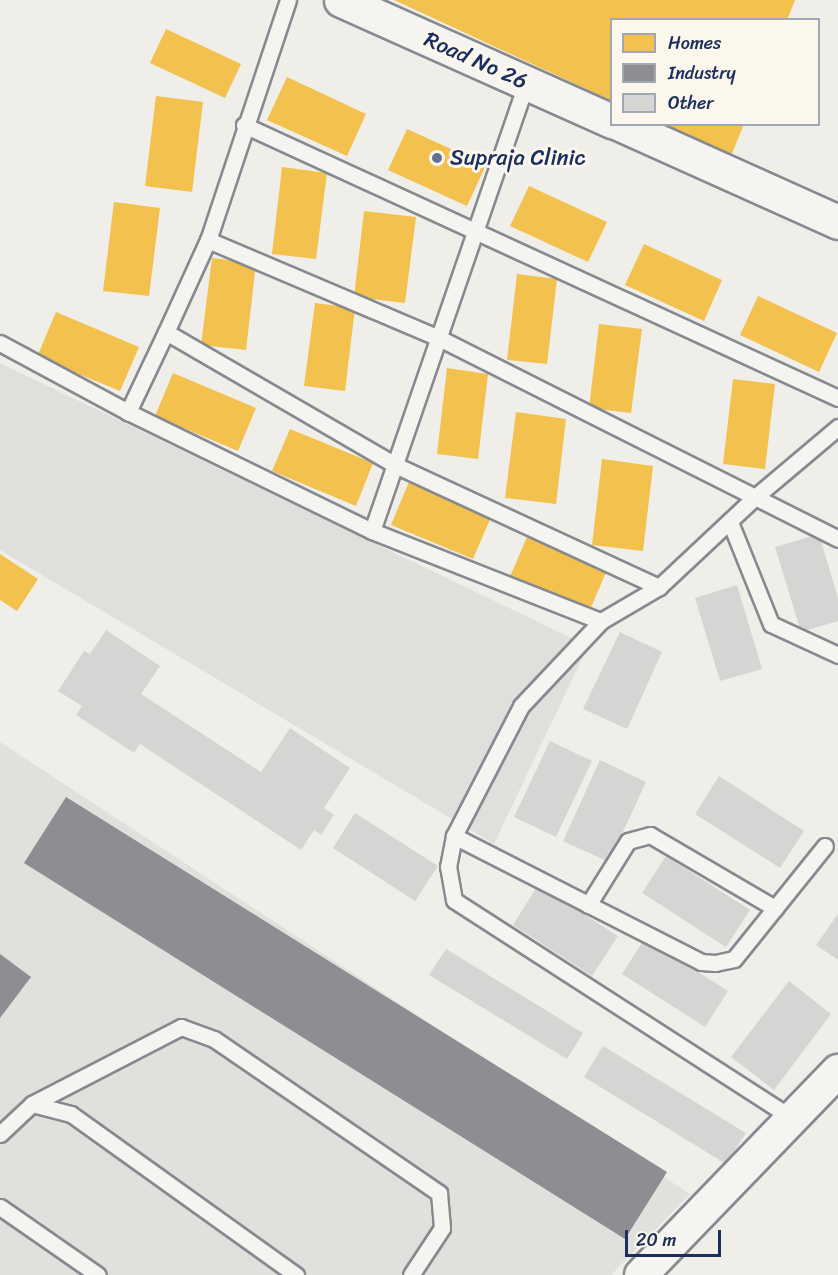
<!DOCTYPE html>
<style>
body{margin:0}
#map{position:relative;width:838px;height:1275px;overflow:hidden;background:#efeee9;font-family:Sriracha,sans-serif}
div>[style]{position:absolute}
.built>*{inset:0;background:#e0e0dd}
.green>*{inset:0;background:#dfdfdc}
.homes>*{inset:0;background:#f2c14e}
.industry>*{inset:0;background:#8d8d92}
.building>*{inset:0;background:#d5d5d4}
.roads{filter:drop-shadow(2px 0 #868a90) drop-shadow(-2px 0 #868a90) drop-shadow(0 2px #868a90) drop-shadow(0 -2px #868a90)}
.service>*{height:15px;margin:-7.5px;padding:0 7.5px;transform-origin:7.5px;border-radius:7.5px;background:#f5f4f0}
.minor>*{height:32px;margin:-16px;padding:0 16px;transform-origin:16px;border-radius:16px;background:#f5f4f0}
.tertiary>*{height:33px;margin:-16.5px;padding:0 16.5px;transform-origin:16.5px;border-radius:16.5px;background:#f5f4f0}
.dots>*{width:16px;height:16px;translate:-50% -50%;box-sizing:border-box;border:3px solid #fbf7ec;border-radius:50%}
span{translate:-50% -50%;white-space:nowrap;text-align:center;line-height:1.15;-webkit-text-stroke:6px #fbf7ec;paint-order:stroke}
.street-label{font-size:22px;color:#1b2f5e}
.poi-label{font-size:22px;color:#1b2f5e}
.left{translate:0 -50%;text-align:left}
.legend{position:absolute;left:610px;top:18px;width:210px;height:108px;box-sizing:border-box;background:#fbf7ec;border:2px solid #a1a7b3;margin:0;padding:8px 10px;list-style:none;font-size:18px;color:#1b2f5e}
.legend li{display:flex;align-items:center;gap:12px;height:30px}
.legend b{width:30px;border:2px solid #a1a7b3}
.scale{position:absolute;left:625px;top:1230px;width:96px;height:27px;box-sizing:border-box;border:3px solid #1b2f5e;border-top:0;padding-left:8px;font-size:18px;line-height:21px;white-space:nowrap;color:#1b2f5e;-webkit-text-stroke:4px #fbf7ec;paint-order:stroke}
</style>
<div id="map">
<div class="built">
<i style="clip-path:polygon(0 742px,690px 1194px,611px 1275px,0 1275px)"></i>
</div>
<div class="green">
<i style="clip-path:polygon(0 363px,588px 646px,494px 844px,0 550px)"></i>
</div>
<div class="homes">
<i style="clip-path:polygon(394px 0,795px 0,787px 20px,612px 20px,612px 101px)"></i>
<i style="clip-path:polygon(166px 29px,241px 64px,225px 98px,150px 63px)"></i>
<i style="clip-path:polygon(287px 77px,366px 114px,347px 156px,267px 120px)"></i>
<i style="clip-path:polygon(156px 96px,203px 102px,192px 192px,145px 186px)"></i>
<i style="clip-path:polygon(662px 124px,744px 124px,731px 156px)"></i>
<i style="clip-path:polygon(407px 129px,486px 165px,467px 206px,388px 170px)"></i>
<i style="clip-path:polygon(282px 167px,327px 173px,316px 259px,272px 254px)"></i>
<i style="clip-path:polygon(529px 186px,607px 222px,588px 262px,510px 226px)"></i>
<i style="clip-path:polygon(114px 202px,160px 208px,149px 296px,103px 291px)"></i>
<i style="clip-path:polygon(364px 211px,416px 217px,405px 303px,354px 297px)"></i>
<i style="clip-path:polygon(644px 244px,722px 280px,704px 321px,625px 285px)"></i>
<i style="clip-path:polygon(212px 258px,256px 263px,246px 350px,201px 345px)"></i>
<i style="clip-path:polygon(517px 274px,557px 279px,547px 364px,507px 360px)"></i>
<i style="clip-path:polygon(758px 296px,837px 333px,819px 372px,740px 335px)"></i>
<i style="clip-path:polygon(315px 303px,355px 308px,345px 391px,304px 386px)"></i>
<i style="clip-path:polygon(56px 312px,139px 347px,120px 391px,37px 357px)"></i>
<i style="clip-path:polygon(599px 324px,642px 329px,631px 413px,589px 408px)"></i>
<i style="clip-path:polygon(447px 368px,488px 374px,478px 459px,437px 454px)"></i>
<i style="clip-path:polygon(173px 373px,256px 408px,238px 451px,155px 416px)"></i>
<i style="clip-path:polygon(733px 379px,775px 384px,765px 469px,723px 464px)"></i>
<i style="clip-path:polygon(516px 412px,566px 419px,556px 504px,505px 498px)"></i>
<i style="clip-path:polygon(290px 429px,373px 463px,356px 506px,272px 471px)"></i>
<i style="clip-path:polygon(602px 459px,653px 466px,643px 551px,592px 545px)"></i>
<i style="clip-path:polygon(409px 482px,491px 517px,473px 559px,391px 525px)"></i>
<i style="clip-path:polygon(527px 537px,607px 570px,589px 612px,509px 579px)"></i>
<i style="clip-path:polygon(0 554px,38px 579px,17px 611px,0 600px)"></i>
</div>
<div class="industry">
<i style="clip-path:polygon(66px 797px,667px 1172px,625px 1239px,24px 863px)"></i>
<i style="clip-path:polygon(0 954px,31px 977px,0 1018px)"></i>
</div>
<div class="building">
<i style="clip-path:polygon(819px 534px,838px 598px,838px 621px,801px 632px,775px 547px)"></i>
<i style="clip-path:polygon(737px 585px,762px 669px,720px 681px,695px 598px)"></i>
<i style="clip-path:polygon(106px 630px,160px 666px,141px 694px,261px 772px,290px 728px,350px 768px,324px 808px,334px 815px,321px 835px,314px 830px,301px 850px,140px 744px,134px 753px,76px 715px,82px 706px,58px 691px,84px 651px,90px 654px)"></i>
<i style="clip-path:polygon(620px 632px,662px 652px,627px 729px,583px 709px)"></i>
<i style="clip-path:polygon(550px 741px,592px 761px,556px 837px,514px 817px)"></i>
<i style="clip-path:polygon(600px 760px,646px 782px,609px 862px,563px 841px)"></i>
<i style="clip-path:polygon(719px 776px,804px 831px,780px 868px,695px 814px)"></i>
<i style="clip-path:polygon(355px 813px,438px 866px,415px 901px,333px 848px)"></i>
<i style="clip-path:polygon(666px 856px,750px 910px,726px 947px,642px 893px)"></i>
<i style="clip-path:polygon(538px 885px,618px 936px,592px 976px,513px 925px)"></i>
<i style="clip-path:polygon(838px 914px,838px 960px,816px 945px)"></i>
<i style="clip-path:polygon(645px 938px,728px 991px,705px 1027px,622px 974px)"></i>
<i style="clip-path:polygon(446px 949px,583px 1033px,567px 1059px,429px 975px)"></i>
<i style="clip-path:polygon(789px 981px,831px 1014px,774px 1090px,731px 1057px)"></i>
<i style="clip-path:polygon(603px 1046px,746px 1133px,726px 1164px,584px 1077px)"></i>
</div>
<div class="roads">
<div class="service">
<i style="left:288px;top:0;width:253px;rotate:108.4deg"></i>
<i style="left:208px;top:240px;width:101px;rotate:114.5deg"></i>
<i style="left:166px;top:332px;width:265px;rotate:30.1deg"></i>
<i style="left:395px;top:465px;width:291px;rotate:24.8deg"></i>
<i style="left:244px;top:125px;width:654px;rotate:24.68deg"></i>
<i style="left:208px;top:240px;width:253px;rotate:23deg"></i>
<i style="left:441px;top:339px;width:445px;rotate:26.7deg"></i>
<i style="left:166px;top:332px;width:89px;rotate:115.4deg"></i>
<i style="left:128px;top:412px;width:271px;rotate:26deg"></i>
<i style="left:372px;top:531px;width:474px;rotate:-71deg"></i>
<i style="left:0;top:343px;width:145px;rotate:28.3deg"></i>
<i style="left:730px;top:522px;width:110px;rotate:68.1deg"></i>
<i style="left:771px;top:624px;width:74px;rotate:24.8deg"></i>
<i style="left:372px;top:531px;width:246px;rotate:21.5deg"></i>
<i style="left:454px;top:836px;width:277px;rotate:27deg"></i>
<i style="left:701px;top:962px;width:14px;rotate:4deg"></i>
<i style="left:715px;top:963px;width:19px;rotate:-12deg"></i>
<i style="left:734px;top:959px;width:145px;rotate:-51.2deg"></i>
<i style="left:588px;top:905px;width:75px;rotate:-58deg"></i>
<i style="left:628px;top:841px;width:23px;rotate:-15deg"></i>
<i style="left:650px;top:835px;width:145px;rotate:30.3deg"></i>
<i style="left:32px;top:1104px;width:40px;rotate:14.4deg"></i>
<i style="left:71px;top:1114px;width:277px;rotate:35.6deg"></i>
<i style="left:792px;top:1118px;width:402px;rotate:-147.2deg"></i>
<i style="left:454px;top:900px;width:34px;rotate:-100deg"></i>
<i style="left:448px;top:867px;width:32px;rotate:-79deg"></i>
<i style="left:454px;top:836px;width:146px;rotate:-62.7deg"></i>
<i style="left:521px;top:706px;width:117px;rotate:-46.7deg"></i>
<i style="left:601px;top:621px;width:67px;rotate:-30.4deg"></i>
<i style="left:659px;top:587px;width:130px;rotate:-43.1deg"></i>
<i style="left:754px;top:498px;width:110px;rotate:-40.2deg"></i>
<i style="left:0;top:1134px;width:44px;rotate:-43.2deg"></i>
<i style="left:32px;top:1104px;width:168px;rotate:-27.3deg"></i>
<i style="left:181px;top:1027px;width:35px;rotate:20deg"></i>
<i style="left:214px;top:1039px;width:273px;rotate:34.4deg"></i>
<i style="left:439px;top:1193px;width:35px;rotate:85deg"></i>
<i style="left:442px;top:1228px;width:56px;rotate:123.4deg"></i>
<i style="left:0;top:1207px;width:119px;rotate:34.8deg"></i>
</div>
<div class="minor">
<i style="left:641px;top:1275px;width:284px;rotate:-46deg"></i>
</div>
<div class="tertiary">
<i style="left:341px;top:0;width:297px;rotate:24.1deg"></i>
<i style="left:620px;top:124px;width:239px;rotate:24.2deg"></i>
</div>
</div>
<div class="dots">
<i style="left:437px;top:158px;background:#65728f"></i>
</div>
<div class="street-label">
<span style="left:476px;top:60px;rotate:24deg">Road No 26</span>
</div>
<div class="poi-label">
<span class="left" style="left:450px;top:158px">Supraja Clinic</span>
</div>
<ul class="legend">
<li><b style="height:16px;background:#f2c14e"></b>Homes</li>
<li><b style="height:16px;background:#8d8d92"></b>Industry</li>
<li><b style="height:16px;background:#d5d5d4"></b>Other</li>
</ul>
<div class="scale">20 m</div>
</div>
